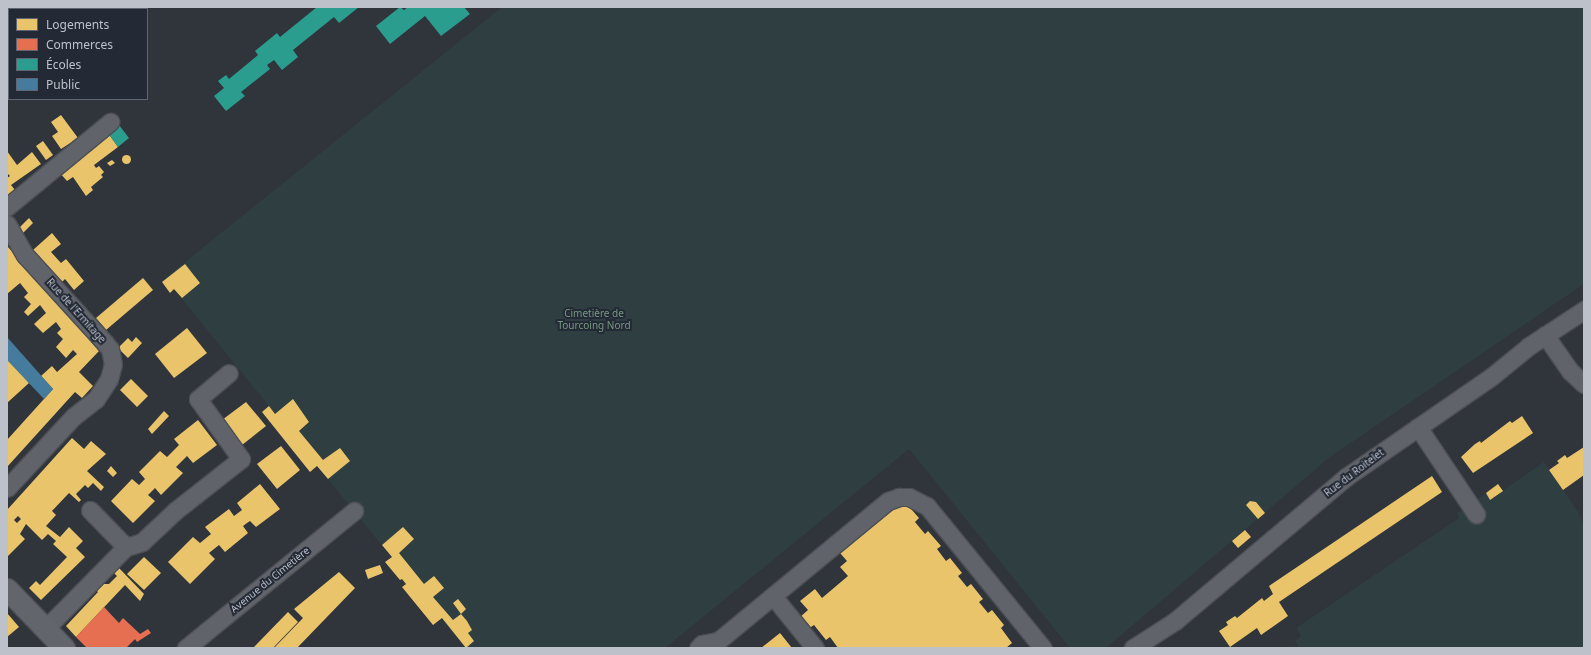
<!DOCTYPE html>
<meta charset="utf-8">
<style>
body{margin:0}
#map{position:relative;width:1591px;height:655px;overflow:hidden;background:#30343b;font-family:"Noto Sans",sans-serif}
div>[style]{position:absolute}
.green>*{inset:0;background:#2e3e41}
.homes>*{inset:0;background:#e9c46a}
.round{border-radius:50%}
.shops>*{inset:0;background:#e76f51}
.schools>*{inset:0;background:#2a9d8f}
.public>*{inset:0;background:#457b9d}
.roads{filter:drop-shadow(1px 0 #4c4f54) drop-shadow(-1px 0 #4c4f54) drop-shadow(0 1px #4c4f54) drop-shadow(0 -1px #4c4f54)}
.minor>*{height:17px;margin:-8.5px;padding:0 8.5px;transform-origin:8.5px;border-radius:8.5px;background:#606369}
.major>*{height:21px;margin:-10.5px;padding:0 10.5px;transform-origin:10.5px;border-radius:10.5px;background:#62656b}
span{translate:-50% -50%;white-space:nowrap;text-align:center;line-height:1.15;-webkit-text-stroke:4px #232a36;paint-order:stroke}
.street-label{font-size:10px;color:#bcc1ca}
.park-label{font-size:10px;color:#769880}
.frame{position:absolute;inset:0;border:8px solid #bcc1ca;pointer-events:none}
.legend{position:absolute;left:8px;top:8px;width:140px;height:92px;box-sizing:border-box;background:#232a36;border:1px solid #606671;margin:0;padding:5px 7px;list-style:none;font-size:12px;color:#bcc1ca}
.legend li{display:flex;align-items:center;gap:8px;height:20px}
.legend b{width:20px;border:1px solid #606671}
</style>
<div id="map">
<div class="green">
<i style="clip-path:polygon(502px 7px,1584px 7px,1584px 284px,1330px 457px,1106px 648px,1070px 648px,909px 449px,665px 648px,465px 648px,165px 278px)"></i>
<i style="clip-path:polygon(1544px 462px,1579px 513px,1584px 526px,1584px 648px,1299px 648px,1295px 641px,1301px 636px,1296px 628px,1459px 518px,1457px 513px,1486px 493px,1491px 499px)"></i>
</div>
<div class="homes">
<i style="clip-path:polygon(24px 7px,76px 7px,78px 9px,21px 9px)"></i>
<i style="clip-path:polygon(9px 17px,9px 70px,7px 67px)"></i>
<i style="clip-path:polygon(61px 115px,78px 138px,61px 149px,52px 136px,58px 132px,51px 122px)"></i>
<i style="clip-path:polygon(108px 133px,118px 147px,94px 165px,96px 168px,99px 166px,104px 172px,101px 175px,103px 177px,91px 187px,93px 190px,86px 196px,73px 177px,67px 181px,59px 172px)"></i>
<i style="clip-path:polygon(43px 141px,53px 155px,46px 160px,36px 146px)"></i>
<i style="clip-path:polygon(7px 151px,17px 165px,32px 152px,41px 164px,11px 185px,15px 190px,7px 198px,7px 178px,10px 176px,7px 173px)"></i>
<i class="round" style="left:121.5px;top:154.5px;width:9px;height:9px"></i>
<i style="clip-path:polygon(112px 160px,115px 163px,110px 166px,107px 163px)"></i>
<i style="clip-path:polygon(29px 218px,33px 223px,22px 234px,18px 229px)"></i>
<i style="clip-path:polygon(52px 233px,61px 244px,51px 252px,61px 263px,66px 259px,84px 281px,74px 290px,65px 279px,61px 283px,33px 250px)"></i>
<i style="clip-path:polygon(7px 246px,93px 340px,91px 342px,99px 351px,79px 372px,93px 386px,82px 398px,75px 392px,7px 467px,7px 440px,53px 389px,41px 376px,52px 366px,57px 372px,77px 354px,73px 350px,66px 358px,56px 347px,63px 339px,57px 333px,61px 329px,56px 322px,43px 333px,34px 324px,46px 313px,40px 305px,28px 316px,24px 312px,31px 304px,24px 297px,28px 293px,20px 283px,7px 294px)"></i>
<i style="clip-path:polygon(185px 264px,200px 283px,182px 298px,174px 289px,170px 293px,162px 282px)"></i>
<i style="clip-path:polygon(143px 278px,153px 290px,106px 330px,96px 318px)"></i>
<i style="clip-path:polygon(187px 328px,207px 353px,174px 378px,155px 354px)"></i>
<i style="clip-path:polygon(136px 337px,142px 343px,128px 358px,118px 348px,128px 338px,132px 342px)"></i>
<i style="clip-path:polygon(8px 359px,29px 383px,7px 403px,7px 360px)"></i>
<i style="clip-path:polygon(131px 379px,148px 396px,137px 407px,120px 390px)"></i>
<i style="clip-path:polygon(293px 399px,309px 422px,299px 431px,323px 460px,340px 448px,350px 461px,328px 479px,317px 466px,310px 472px,262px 412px,269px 406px,275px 414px)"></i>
<i style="clip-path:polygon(246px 402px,266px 426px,242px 445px,222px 420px)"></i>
<i style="clip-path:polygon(164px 411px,169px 416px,152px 434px,148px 429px)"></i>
<i style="clip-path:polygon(1522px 416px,1533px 433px,1473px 473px,1461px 457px,1475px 444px,1480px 441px,1481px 443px,1510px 421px,1512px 423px)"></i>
<i style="clip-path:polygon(198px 420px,217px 445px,193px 463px,187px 456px,176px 467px,183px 473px,161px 495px,155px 488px,148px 495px,155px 501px,133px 523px,111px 501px,132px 479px,139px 485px,145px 479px,139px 472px,160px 451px,167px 457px,179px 445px,174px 439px)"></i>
<i style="clip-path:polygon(evenodd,72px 438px,84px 449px,91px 441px,106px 454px,87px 471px,104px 487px,101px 491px,93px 483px,88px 488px,85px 485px,76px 494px,81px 500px,79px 502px,69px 493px,52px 511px,56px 515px,46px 526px,60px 537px,69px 527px,83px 541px,76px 548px,85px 557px,41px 600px,29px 588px,36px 581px,40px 585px,67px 557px,53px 544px,56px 541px,48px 534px,42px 540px,26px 524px,20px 534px,25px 539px,7px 557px,7px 510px,72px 438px,18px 516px,21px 519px,17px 523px,14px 520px,18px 516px)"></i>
<i style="clip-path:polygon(281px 446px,300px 470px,277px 489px,257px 464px)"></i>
<i style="clip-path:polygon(1584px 447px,1584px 475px,1563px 490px,1549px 470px,1559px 463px,1557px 461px,1565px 455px,1567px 458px)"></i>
<i style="clip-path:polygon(111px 466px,117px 473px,113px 477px,107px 471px)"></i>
<i style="clip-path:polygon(1432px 476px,1442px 492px,1279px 602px,1288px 616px,1261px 635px,1257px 628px,1230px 647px,1219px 631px,1228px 625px,1226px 622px,1235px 616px,1237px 618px,1262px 598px,1264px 601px,1273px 594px,1269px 586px)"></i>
<i style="clip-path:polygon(260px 484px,280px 509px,256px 527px,250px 521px,247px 523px,243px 526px,248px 533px,225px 552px,219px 545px,209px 553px,215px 559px,190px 584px,168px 562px,193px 537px,200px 543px,211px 534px,205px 527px,229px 509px,234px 516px,242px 510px,237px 503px)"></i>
<i style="clip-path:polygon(1498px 484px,1503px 491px,1490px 500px,1486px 493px)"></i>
<i style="clip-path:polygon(904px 501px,919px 518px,915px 522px,925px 534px,928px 531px,941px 546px,937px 549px,946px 561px,950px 558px,962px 573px,958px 576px,967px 587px,971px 584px,983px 599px,979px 602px,988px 613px,992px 610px,1004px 625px,1001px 628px,1012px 643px,1006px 648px,838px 648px,830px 637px,826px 640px,814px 625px,808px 629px,799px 618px,808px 610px,800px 601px,815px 589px,822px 598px,848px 576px,840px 567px,847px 561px,840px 553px)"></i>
<i style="clip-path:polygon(1250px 501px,1256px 502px,1265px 513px,1258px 519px,1246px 505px)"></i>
<i style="clip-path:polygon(403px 527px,414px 539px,399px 553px,424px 584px,434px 576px,444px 588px,433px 597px,453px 620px,461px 614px,467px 621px,472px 630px,468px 633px,474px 641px,466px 648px,442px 618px,433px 625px,402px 587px,406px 584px,402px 579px,400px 580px,385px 562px,392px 557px,382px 545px)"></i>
<i style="clip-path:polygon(1245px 530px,1251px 537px,1238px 548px,1232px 541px)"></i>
<i style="clip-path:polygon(144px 557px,161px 573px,144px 590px,127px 574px)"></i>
<i style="clip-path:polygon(380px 565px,383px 573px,368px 579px,365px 570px)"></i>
<i style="clip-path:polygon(119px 568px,144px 594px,140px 601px,125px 585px,76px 637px,66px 626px,98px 592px,96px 590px,101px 584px,109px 584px,117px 576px,114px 573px)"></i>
<i style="clip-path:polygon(339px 572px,355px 588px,297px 648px,274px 648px,303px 618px,294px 609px)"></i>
<i style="clip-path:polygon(458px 599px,466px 609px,461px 614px,453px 603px)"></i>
<i style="clip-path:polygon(288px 612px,298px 622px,273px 648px,253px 648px)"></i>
<i style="clip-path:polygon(7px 613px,19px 627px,7px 637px)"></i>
<i style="clip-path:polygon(780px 633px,792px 648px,761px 648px)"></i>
</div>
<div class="shops">
<i style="clip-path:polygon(104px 607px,119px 623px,123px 618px,140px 634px,148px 629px,151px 633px,137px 642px,135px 639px,126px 648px,87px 648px,76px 637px)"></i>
</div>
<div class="schools">
<i style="clip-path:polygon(317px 7px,359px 7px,339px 23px,334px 17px,293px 50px,298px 57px,282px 70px,274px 60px,267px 65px,270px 69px,241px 92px,245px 96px,226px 111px,214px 96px,224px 88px,218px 81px,226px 75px,229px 79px,258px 55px,255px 51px,277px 33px,280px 37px)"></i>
<i style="clip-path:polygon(400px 7px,404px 10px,408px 7px,464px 7px,470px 14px,441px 36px,425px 16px,390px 44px,376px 26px)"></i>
<i style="clip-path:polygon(119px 125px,129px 138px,118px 147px,108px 133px)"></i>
</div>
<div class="public">
<i style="clip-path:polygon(7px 337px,53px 389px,44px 399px,7px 360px)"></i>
</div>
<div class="roads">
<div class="minor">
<i style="left:7px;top:207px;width:134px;rotate:-39.5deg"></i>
<i style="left:7px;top:224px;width:36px;rotate:60deg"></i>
<i style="left:25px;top:255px;width:119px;rotate:47.7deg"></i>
<i style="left:105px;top:343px;width:8px;rotate:50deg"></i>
<i style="left:110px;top:349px;width:15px;rotate:79deg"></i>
<i style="left:113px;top:364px;width:16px;rotate:105deg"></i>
<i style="left:109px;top:379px;width:24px;rotate:123deg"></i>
<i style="left:96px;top:399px;width:28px;rotate:142deg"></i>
<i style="left:74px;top:416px;width:98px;rotate:132.9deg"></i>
<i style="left:1545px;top:335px;width:44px;rotate:55.2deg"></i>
<i style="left:1570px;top:371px;width:19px;rotate:43deg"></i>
<i style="left:1418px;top:427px;width:105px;rotate:56.3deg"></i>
<i style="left:90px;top:510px;width:52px;rotate:45.8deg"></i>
<i style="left:773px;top:596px;width:67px;rotate:51.1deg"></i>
<i style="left:45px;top:629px;width:115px;rotate:-45.4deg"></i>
<i style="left:126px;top:547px;width:17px;rotate:-17deg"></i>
<i style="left:142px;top:542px;width:45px;rotate:-43.2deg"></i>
<i style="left:175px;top:511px;width:84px;rotate:-38.2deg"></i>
<i style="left:241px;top:459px;width:74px;rotate:-125.6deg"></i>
<i style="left:198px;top:399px;width:40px;rotate:-40deg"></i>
<i style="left:186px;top:648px;width:217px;rotate:-39.2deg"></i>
<i style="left:698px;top:648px;width:6px;rotate:-45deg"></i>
<i style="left:702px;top:644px;width:16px;rotate:-11deg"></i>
<i style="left:718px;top:641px;width:220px;rotate:-39.5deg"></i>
<i style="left:888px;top:501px;width:12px;rotate:-20deg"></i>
<i style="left:899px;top:497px;width:10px"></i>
<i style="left:909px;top:497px;width:20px;rotate:27deg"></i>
<i style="left:927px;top:506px;width:183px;rotate:50.8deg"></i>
<i style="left:1133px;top:648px;width:50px;rotate:-32.7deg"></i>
<i style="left:1175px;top:621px;width:224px;rotate:-40.1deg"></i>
<i style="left:1346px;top:477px;width:176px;rotate:-34.6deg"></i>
<i style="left:1491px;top:377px;width:49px;rotate:-39.2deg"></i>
<i style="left:1529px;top:346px;width:66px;rotate:-33.2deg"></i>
</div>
<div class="major">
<i style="left:7px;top:589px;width:82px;rotate:46deg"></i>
</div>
</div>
<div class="street-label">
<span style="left:76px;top:311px;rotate:48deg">Rue de l'Ermitage</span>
<span style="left:1354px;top:473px;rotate:-37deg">Rue du Roitelet</span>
<span style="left:270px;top:580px;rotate:-39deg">Avenue du Cimetière</span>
</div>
<div class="park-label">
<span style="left:594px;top:319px">Cimetière de<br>Tourcoing Nord</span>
</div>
<div class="frame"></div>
<ul class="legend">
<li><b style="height:11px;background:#e9c46a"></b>Logements</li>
<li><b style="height:11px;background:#e76f51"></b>Commerces</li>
<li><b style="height:11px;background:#2a9d8f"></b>Écoles</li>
<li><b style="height:11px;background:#457b9d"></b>Public</li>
</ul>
</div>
